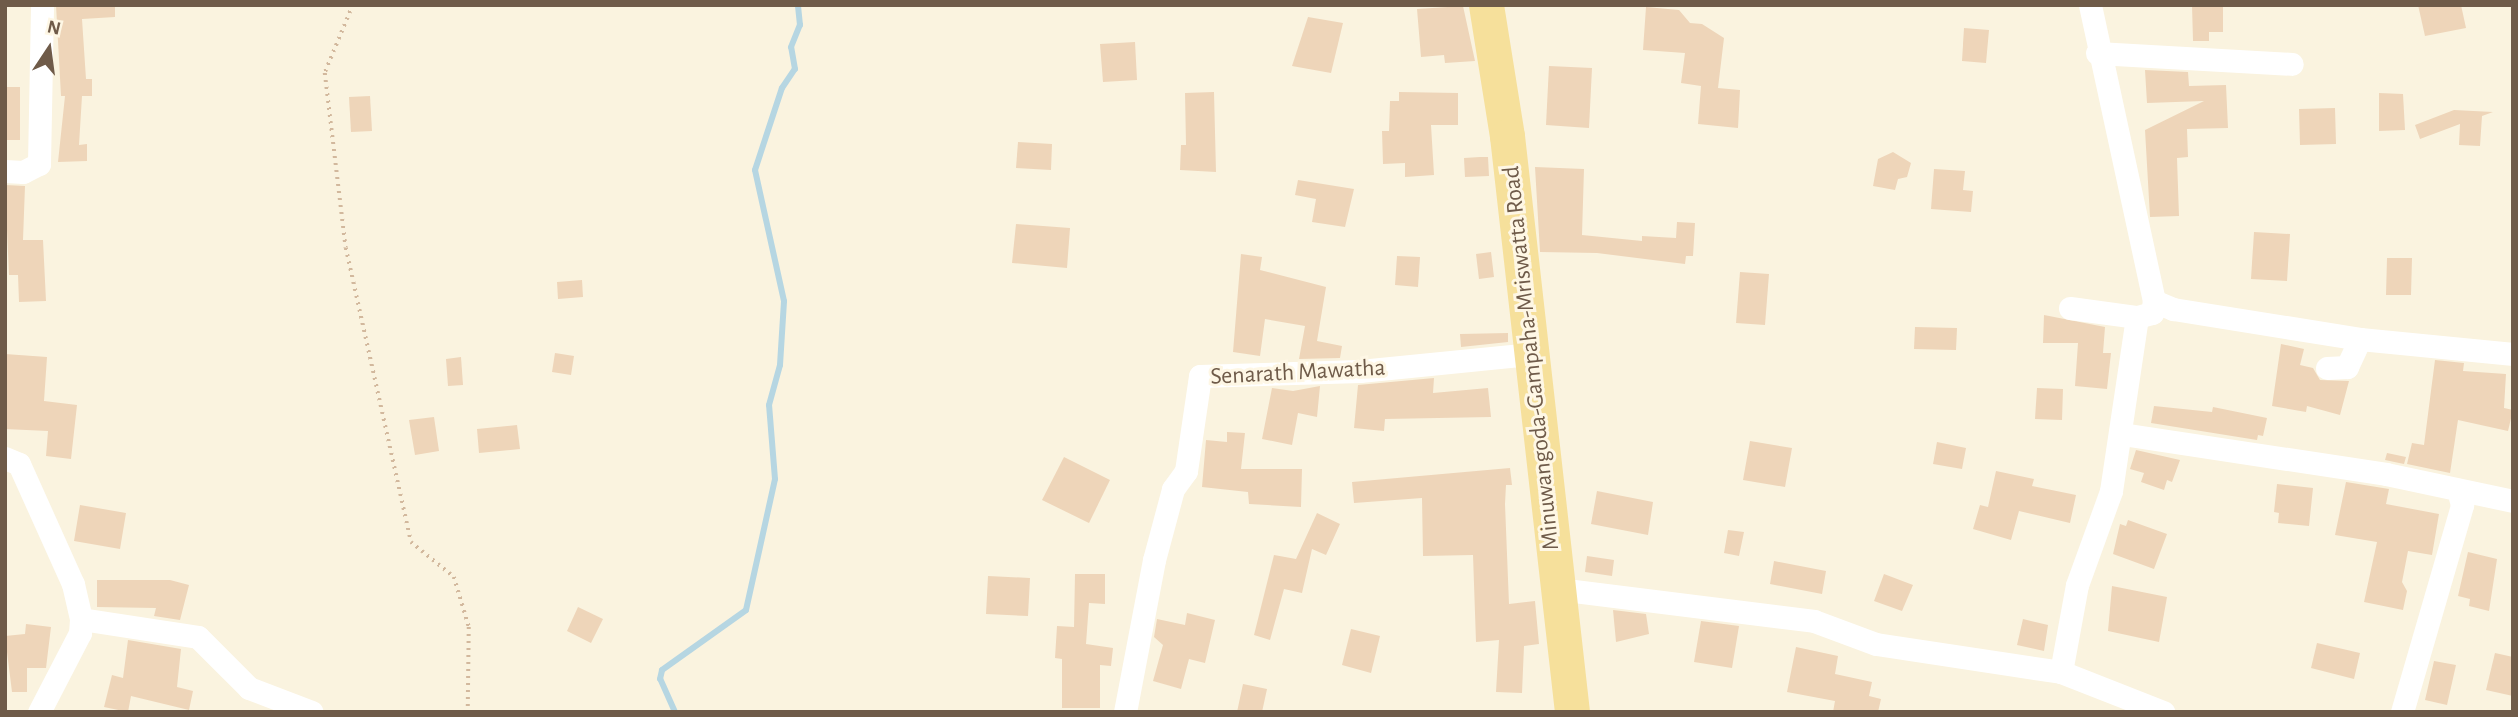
<!DOCTYPE html>
<style>
body{margin:0}
#map{position:relative;width:2518px;height:717px;overflow:hidden;background:#faf3df;font-family:"Alegreya Sans",sans-serif}
div>[style]{position:absolute}
.stream>*{height:6px;margin:-3px;padding:0 3px;transform-origin:3px;border-radius:3px;background:#b6d6e2}
.building>*{inset:0;background:#eed5b9}
.path>*{height:3.5px;margin-top:-1.75px;transform-origin:0;background:repeating-linear-gradient(90deg,#d2b89d 0 2px,transparent 0 7px)}
.street>*{height:23px;margin:-11.5px;padding:0 11.5px;transform-origin:11.5px;border-radius:11.5px;background:#fff}
.primary>*{height:35px;margin:-17.5px;padding:0 17.5px;transform-origin:17.5px;border-radius:17.5px;background:#f6e09b}
span{translate:-50% -50%;white-space:nowrap;text-align:center;line-height:1.15;-webkit-text-stroke:6px #fef7e5;paint-order:stroke}
.street-label{font-size:24px;color:#6f5b49}
.frame{position:absolute;inset:0;border:7px solid #6f5b49;pointer-events:none}
.north{position:absolute;left:14px;top:14px;width:70px;height:70px;-webkit-text-stroke:5px #fef7e5;paint-order:stroke;rotate:13deg;font-size:19px;font-weight:700;line-height:28px;text-align:center;color:#6f5b49}
.north::after{content:'';display:block;margin:auto;width:24px;height:32px;background:#6f5b49;clip-path:polygon(50% 0,100% 100%,50% 72%,0 100%)}
</style>
<div id="map">
<div class="stream">
<i style="left:675px;top:712px;width:36px;rotate:-114deg"></i>
<i style="left:660px;top:679px;width:9px;rotate:-77deg"></i>
<i style="left:662px;top:670px;width:103px;rotate:-35.5deg"></i>
<i style="left:746px;top:610px;width:134px;rotate:-77.5deg"></i>
<i style="left:775px;top:479px;width:74px;rotate:-94.6deg"></i>
<i style="left:769px;top:405px;width:41px;rotate:-74.6deg"></i>
<i style="left:780px;top:365px;width:64px;rotate:-86.4deg"></i>
<i style="left:784px;top:301px;width:134px;rotate:-102.5deg"></i>
<i style="left:755px;top:170px;width:86px;rotate:-71.8deg"></i>
<i style="left:782px;top:88px;width:23px;rotate:-56deg"></i>
<i style="left:795px;top:69px;width:22px;rotate:-100deg"></i>
<i style="left:791px;top:47px;width:24px;rotate:-68deg"></i>
<i style="left:800px;top:25px;width:20px;rotate:-96deg"></i>
</div>
<div class="building">
<i style="clip-path:polygon(56px 5px,115px 5px,115px 17px,82px 19px,86px 79px,92px 79px,92px 96px,82px 96px,79px 145px,87px 144px,87px 161px,58px 162px,65px 96px,61px 96px)"></i>
<i style="clip-path:polygon(2192px 5px,2223px 5px,2223px 32px,2209px 32px,2209px 41px,2193px 41px)"></i>
<i style="clip-path:polygon(2418px 5px,2461px 5px,2466px 28px,2425px 36px)"></i>
<i style="clip-path:polygon(1463px 6px,1475px 61px,1445px 63px,1444px 55px,1421px 57px,1417px 9px)"></i>
<i style="clip-path:polygon(1646px 7px,1679px 10px,1690px 23px,1702px 24px,1724px 38px,1718px 88px,1740px 90px,1738px 128px,1698px 124px,1701px 86px,1681px 83px,1685px 53px,1643px 50px)"></i>
<i style="clip-path:polygon(1308px 17px,1343px 23px,1331px 73px,1292px 66px)"></i>
<i style="clip-path:polygon(1964px 28px,1989px 30px,1986px 63px,1962px 61px)"></i>
<i style="clip-path:polygon(1135px 42px,1137px 80px,1103px 82px,1100px 44px)"></i>
<i style="clip-path:polygon(1549px 66px,1592px 68px,1589px 128px,1546px 125px)"></i>
<i style="clip-path:polygon(2145px 70px,2188px 72px,2189px 86px,2226px 85px,2228px 128px,2187px 129px,2188px 157px,2177px 158px,2179px 216px,2150px 217px,2145px 130px,2204px 101px,2147px 103px)"></i>
<i style="clip-path:polygon(5px 87px,20px 87px,20px 140px,5px 140px)"></i>
<i style="clip-path:polygon(1214px 92px,1216px 172px,1180px 170px,1181px 145px,1186px 145px,1185px 93px)"></i>
<i style="clip-path:polygon(1399px 92px,1458px 93px,1458px 125px,1431px 125px,1434px 175px,1405px 177px,1405px 163px,1383px 164px,1382px 131px,1389px 131px,1390px 101px,1399px 101px)"></i>
<i style="clip-path:polygon(2379px 93px,2403px 94px,2405px 130px,2379px 131px)"></i>
<i style="clip-path:polygon(370px 96px,372px 131px,351px 132px,349px 97px)"></i>
<i style="clip-path:polygon(2335px 108px,2336px 144px,2300px 145px,2299px 109px)"></i>
<i style="clip-path:polygon(2454px 110px,2493px 112px,2482px 116px,2480px 146px,2459px 145px,2460px 124px,2420px 139px,2415px 125px)"></i>
<i style="clip-path:polygon(1018px 142px,1052px 144px,1051px 170px,1016px 168px)"></i>
<i style="clip-path:polygon(1893px 152px,1911px 163px,1907px 177px,1898px 179px,1895px 190px,1873px 186px,1878px 159px)"></i>
<i style="clip-path:polygon(1480px 157px,1488px 157px,1489px 176px,1465px 177px,1464px 158px)"></i>
<i style="clip-path:polygon(1535px 167px,1584px 169px,1582px 235px,1642px 241px,1642px 236px,1676px 238px,1677px 222px,1695px 223px,1693px 256px,1686px 256px,1685px 264px,1597px 253px,1540px 252px)"></i>
<i style="clip-path:polygon(1934px 169px,1965px 171px,1963px 190px,1973px 191px,1971px 212px,1931px 209px)"></i>
<i style="clip-path:polygon(1298px 180px,1354px 189px,1345px 227px,1312px 222px,1316px 199px,1295px 195px)"></i>
<i style="clip-path:polygon(5px 185px,25px 186px,23px 240px,43px 240px,46px 301px,19px 302px,18px 275px,9px 275px)"></i>
<i style="clip-path:polygon(1016px 224px,1070px 228px,1067px 268px,1012px 263px)"></i>
<i style="clip-path:polygon(2254px 232px,2290px 234px,2287px 281px,2251px 279px)"></i>
<i style="clip-path:polygon(1491px 252px,1494px 277px,1479px 279px,1476px 254px)"></i>
<i style="clip-path:polygon(1241px 254px,1262px 257px,1260px 270px,1326px 287px,1317px 341px,1342px 346px,1340px 358px,1299px 359px,1305px 326px,1265px 319px,1260px 356px,1233px 352px)"></i>
<i style="clip-path:polygon(1397px 256px,1420px 257px,1418px 287px,1395px 285px)"></i>
<i style="clip-path:polygon(2387px 258px,2412px 258px,2411px 295px,2386px 295px)"></i>
<i style="clip-path:polygon(1740px 272px,1769px 274px,1765px 325px,1736px 323px)"></i>
<i style="clip-path:polygon(582px 280px,583px 297px,558px 299px,557px 282px)"></i>
<i style="clip-path:polygon(2044px 315px,2105px 327px,2103px 353px,2111px 353px,2107px 389px,2075px 386px,2078px 343px,2043px 343px)"></i>
<i style="clip-path:polygon(1915px 327px,1957px 328px,1956px 350px,1914px 349px)"></i>
<i style="clip-path:polygon(1508px 333px,1508px 342px,1461px 347px,1460px 334px)"></i>
<i style="clip-path:polygon(2281px 344px,2304px 349px,2300px 365px,2313px 368px,2320px 380px,2349px 381px,2340px 415px,2307px 406px,2306px 412px,2272px 406px)"></i>
<i style="clip-path:polygon(555px 353px,574px 356px,571px 375px,552px 372px)"></i>
<i style="clip-path:polygon(5px 354px,47px 357px,44px 401px,77px 405px,71px 459px,46px 456px,48px 431px,5px 429px)"></i>
<i style="clip-path:polygon(461px 357px,463px 385px,448px 386px,446px 359px)"></i>
<i style="clip-path:polygon(2435px 360px,2464px 363px,2463px 371px,2506px 374px,2504px 408px,2513px 410px,2508px 431px,2458px 420px,2450px 473px,2407px 464px,2412px 443px,2424px 445px)"></i>
<i style="clip-path:polygon(1434px 378px,1433px 393px,1488px 388px,1491px 417px,1385px 419px,1384px 431px,1354px 428px,1358px 385px)"></i>
<i style="clip-path:polygon(1320px 386px,1317px 417px,1298px 413px,1292px 445px,1262px 439px,1272px 388px,1293px 391px)"></i>
<i style="clip-path:polygon(2037px 388px,2063px 389px,2062px 420px,2035px 419px)"></i>
<i style="clip-path:polygon(2154px 406px,2212px 412px,2213px 407px,2267px 418px,2263px 436px,2258px 435px,2257px 440px,2151px 423px)"></i>
<i style="clip-path:polygon(434px 417px,439px 451px,415px 455px,409px 420px)"></i>
<i style="clip-path:polygon(517px 425px,520px 449px,479px 453px,477px 429px)"></i>
<i style="clip-path:polygon(1227px 432px,1245px 433px,1241px 469px,1302px 469px,1301px 507px,1249px 504px,1248px 492px,1202px 487px,1206px 440px,1227px 442px)"></i>
<i style="clip-path:polygon(1750px 441px,1792px 448px,1785px 487px,1743px 480px)"></i>
<i style="clip-path:polygon(1937px 442px,1966px 448px,1962px 469px,1933px 464px)"></i>
<i style="clip-path:polygon(2136px 450px,2180px 460px,2172px 482px,2167px 480px,2164px 490px,2141px 482px,2144px 473px,2130px 469px)"></i>
<i style="clip-path:polygon(2387px 453px,2406px 457px,2404px 464px,2385px 460px)"></i>
<i style="clip-path:polygon(1064px 457px,1110px 480px,1089px 523px,1042px 500px)"></i>
<i style="clip-path:polygon(1510px 468px,1512px 485px,1506px 485px,1505px 504px,1509px 604px,1535px 601px,1539px 644px,1524px 646px,1522px 693px,1496px 692px,1499px 640px,1476px 642px,1473px 555px,1423px 556px,1422px 498px,1354px 503px,1352px 482px)"></i>
<i style="clip-path:polygon(1996px 471px,2034px 479px,2032px 486px,2076px 495px,2070px 523px,2019px 511px,2011px 540px,1973px 529px,1980px 505px,1988px 507px)"></i>
<i style="clip-path:polygon(2346px 482px,2389px 489px,2386px 504px,2439px 514px,2432px 555px,2408px 551px,2402px 582px,2407px 591px,2403px 610px,2364px 602px,2377px 542px,2335px 535px)"></i>
<i style="clip-path:polygon(2277px 484px,2313px 488px,2309px 526px,2278px 523px,2279px 513px,2274px 512px)"></i>
<i style="clip-path:polygon(1597px 491px,1653px 502px,1648px 535px,1591px 524px)"></i>
<i style="clip-path:polygon(80px 505px,126px 513px,120px 549px,74px 541px)"></i>
<i style="clip-path:polygon(1317px 513px,1340px 524px,1326px 555px,1312px 549px,1302px 593px,1284px 589px,1270px 640px,1254px 635px,1274px 555px,1296px 559px)"></i>
<i style="clip-path:polygon(2128px 520px,2167px 534px,2154px 569px,2113px 554px,2120px 524px,2126px 526px)"></i>
<i style="clip-path:polygon(1728px 530px,1744px 532px,1739px 556px,1724px 553px)"></i>
<i style="clip-path:polygon(2468px 552px,2497px 559px,2489px 611px,2469px 606px,2470px 599px,2458px 596px)"></i>
<i style="clip-path:polygon(1587px 556px,1614px 560px,1612px 576px,1585px 572px)"></i>
<i style="clip-path:polygon(1774px 561px,1826px 571px,1822px 594px,1770px 584px)"></i>
<i style="clip-path:polygon(1075px 574px,1105px 574px,1105px 604px,1089px 603px,1086px 644px,1113px 648px,1111px 666px,1100px 665px,1100px 708px,1062px 708px,1062px 659px,1055px 658px,1057px 626px,1074px 627px)"></i>
<i style="clip-path:polygon(1884px 574px,1913px 585px,1902px 611px,1874px 601px)"></i>
<i style="clip-path:polygon(988px 576px,1030px 578px,1028px 616px,986px 614px)"></i>
<i style="clip-path:polygon(97px 580px,170px 580px,189px 585px,180px 620px,154px 616px,156px 608px,97px 607px)"></i>
<i style="clip-path:polygon(2112px 586px,2167px 597px,2159px 642px,2108px 631px)"></i>
<i style="clip-path:polygon(578px 607px,603px 619px,591px 643px,567px 631px)"></i>
<i style="clip-path:polygon(1613px 610px,1646px 614px,1649px 634px,1616px 642px)"></i>
<i style="clip-path:polygon(1187px 613px,1215px 620px,1205px 663px,1189px 659px,1181px 689px,1153px 681px,1163px 645px,1154px 637px,1157px 619px,1185px 625px)"></i>
<i style="clip-path:polygon(2023px 619px,2048px 625px,2044px 651px,2017px 645px)"></i>
<i style="clip-path:polygon(1701px 621px,1739px 626px,1732px 668px,1694px 662px)"></i>
<i style="clip-path:polygon(26px 624px,51px 627px,46px 668px,27px 668px,27px 692px,12px 692px,5px 636px,25px 634px)"></i>
<i style="clip-path:polygon(1351px 629px,1380px 636px,1371px 673px,1342px 665px)"></i>
<i style="clip-path:polygon(128px 640px,181px 649px,177px 687px,193px 691px,189px 710px,131px 696px,128px 712px,104px 707px,112px 675px,123px 678px)"></i>
<i style="clip-path:polygon(2317px 643px,2360px 653px,2354px 679px,2311px 668px)"></i>
<i style="clip-path:polygon(1796px 647px,1838px 656px,1835px 674px,1872px 682px,1869px 696px,1881px 699px,1878px 712px,1833px 712px,1835px 701px,1787px 692px)"></i>
<i style="clip-path:polygon(2495px 653px,2513px 657px,2513px 696px,2486px 690px)"></i>
<i style="clip-path:polygon(2434px 661px,2456px 665px,2447px 705px,2425px 700px)"></i>
<i style="clip-path:polygon(1243px 684px,1267px 689px,1262px 712px,1237px 712px)"></i>
</div>
<div class="path">
<i style="left:353px;top:5px;width:74px;rotate:112.4deg"></i>
<i style="left:325px;top:73px;width:176px;rotate:83.2deg"></i>
<i style="left:346px;top:248px;width:301px;rotate:77.5deg"></i>
<i style="left:411px;top:542px;width:55px;rotate:39.1deg"></i>
<i style="left:454px;top:577px;width:52px;rotate:73.3deg"></i>
<i style="left:469px;top:627px;width:85px;rotate:90.7deg"></i>
<i style="left:355px;top:5px;width:25px"></i>
</div>
<div class="street">
<i style="left:2097px;top:53px;width:195px;rotate:3.2deg"></i>
<i style="left:5px;top:171px;width:18px;rotate:3deg"></i>
<i style="left:23px;top:172px;width:18px;rotate:-27deg"></i>
<i style="left:39px;top:164px;width:159px;rotate:-88.9deg"></i>
<i style="left:2154px;top:301px;width:21px;rotate:23deg"></i>
<i style="left:2173px;top:309px;width:189px;rotate:9.1deg"></i>
<i style="left:2360px;top:339px;width:31px;rotate:115deg"></i>
<i style="left:2347px;top:367px;width:20px;rotate:177deg"></i>
<i style="left:2070px;top:308px;width:68px;rotate:7.7deg"></i>
<i style="left:2137px;top:317px;width:16px;rotate:-15deg"></i>
<i style="left:2152px;top:313px;width:12px;rotate:-81deg"></i>
<i style="left:2154px;top:301px;width:303px;rotate:-102.2deg"></i>
<i style="left:2360px;top:339px;width:154px;rotate:5.6deg"></i>
<i style="left:2122px;top:434px;width:267px;rotate:8.6deg"></i>
<i style="left:2386px;top:474px;width:130px;rotate:12deg"></i>
<i style="left:5px;top:458px;width:15px;rotate:23deg"></i>
<i style="left:19px;top:464px;width:132px;rotate:65.8deg"></i>
<i style="left:73px;top:584px;width:36px;rotate:77deg"></i>
<i style="left:81px;top:619px;width:14px;rotate:94deg"></i>
<i style="left:80px;top:633px;width:89px;rotate:117.4deg"></i>
<i style="left:1558px;top:589px;width:258px;rotate:7.1deg"></i>
<i style="left:1814px;top:621px;width:66px;rotate:20.4deg"></i>
<i style="left:1876px;top:644px;width:187px;rotate:8.6deg"></i>
<i style="left:2061px;top:672px;width:110px;rotate:21.4deg"></i>
<i style="left:81px;top:619px;width:118px;rotate:8.7deg"></i>
<i style="left:198px;top:637px;width:72px;rotate:45deg"></i>
<i style="left:249px;top:688px;width:67px;rotate:20.9deg"></i>
<i style="left:2061px;top:672px;width:88px;rotate:-79.6deg"></i>
<i style="left:2077px;top:585px;width:100px;rotate:-70.1deg"></i>
<i style="left:2111px;top:491px;width:176px;rotate:-81.5deg"></i>
<i style="left:1125px;top:712px;width:155px;rotate:-79.2deg"></i>
<i style="left:1154px;top:560px;width:73px;rotate:-75deg"></i>
<i style="left:1173px;top:489px;width:22px;rotate:-54deg"></i>
<i style="left:1186px;top:471px;width:96px;rotate:-81.6deg"></i>
<i style="left:1200px;top:376px;width:160px;rotate:-1.8deg"></i>
<i style="left:1360px;top:371px;width:172px;rotate:-5.7deg"></i>
<i style="left:2402px;top:712px;width:216px;rotate:-73.8deg"></i>
<i style="left:2462px;top:505px;width:16px;rotate:-105deg"></i>
</div>
<div class="primary">
<i style="left:1486px;top:5px;width:133px;rotate:80.9deg"></i>
<i style="left:1507px;top:136px;width:580px;rotate:83.56deg"></i>
</div>
<div class="street-label">
<span style="left:1532px;top:358px;rotate:-96deg">Minuwangoda-Gampaha-Mriswatta Road</span>
<span style="left:1298px;top:373px;rotate:-3deg">Senarath Mawatha</span>
</div>
<div class="frame"></div>
<div class="north">N</div>
</div>
